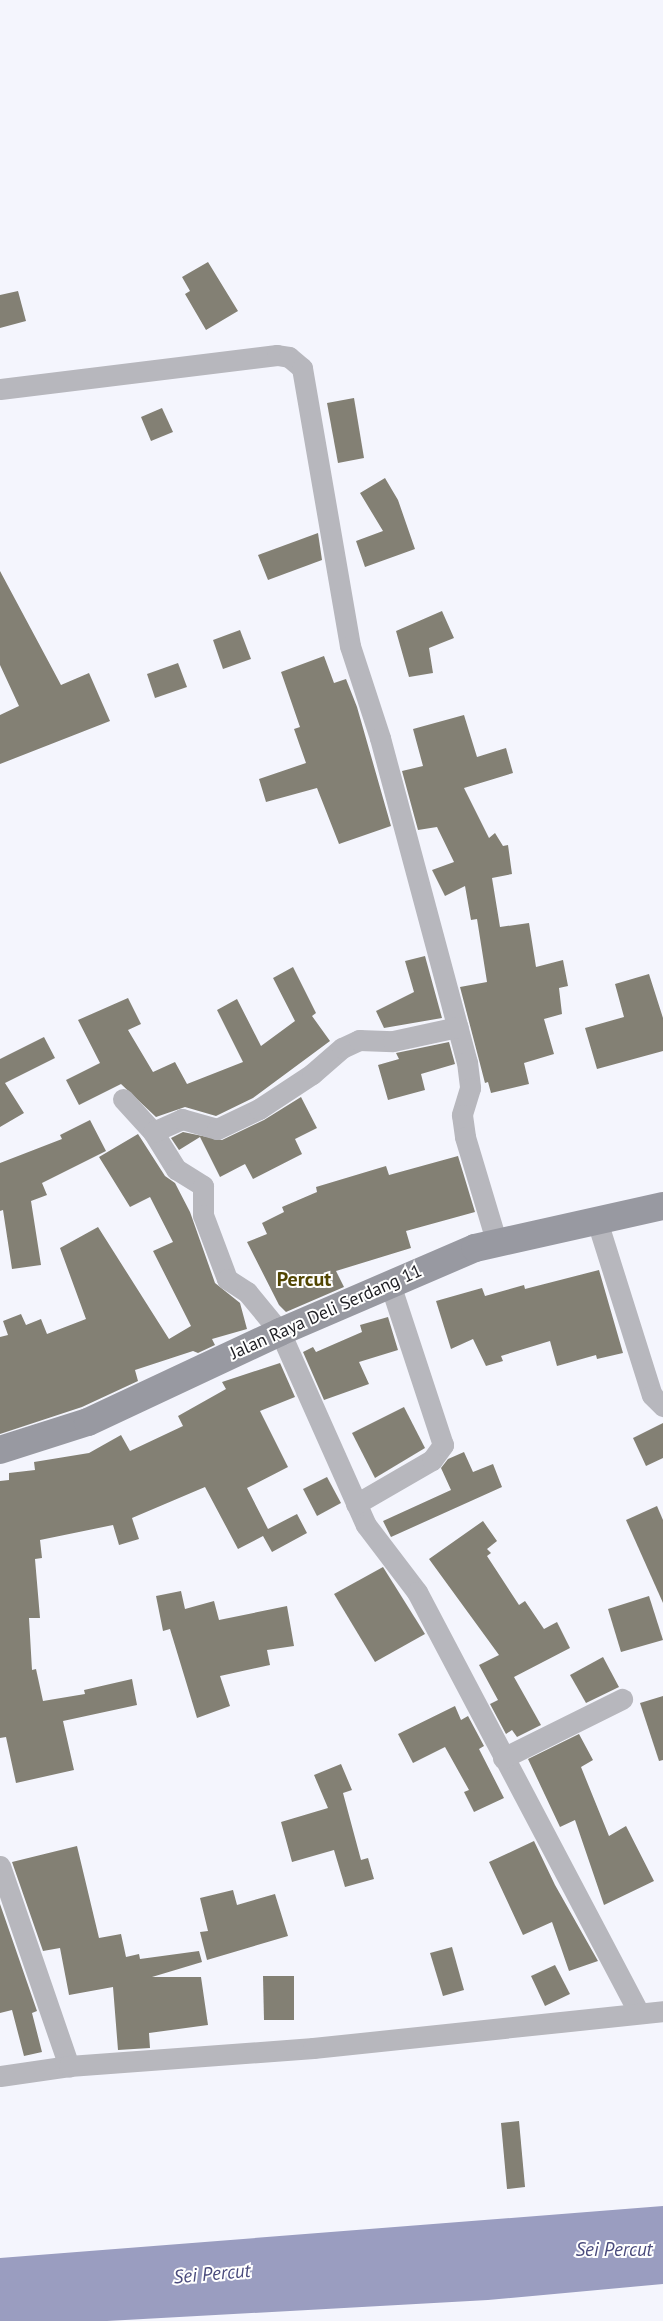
<!DOCTYPE html>
<style>
body{margin:0}
#map{position:relative;width:663px;height:2321px;overflow:hidden;background:#f4f5fd;font-family:"PT Sans",sans-serif}
div>[style]{position:absolute}
.water>*{inset:0;background:#9a9dc0}
.building>*{inset:0;background:#838074}
.street>*{height:21px;margin:-10.5px;padding:0 10.5px;transform-origin:10.5px;border-radius:10.5px;background:#b7b7bd}
.secondary>*{height:28px;margin:-14px;padding:0 14px;transform-origin:14px;border-radius:14px;background:#9899a1}
span{translate:-50% -50%;white-space:nowrap;text-align:center;line-height:1.15;-webkit-text-stroke:4px #fff;paint-order:stroke}
.street-label{font-size:18px;color:#1e1e23}
.water-label{font-size:19px;color:#4a4b7d;font-style:italic}
.quarter-label{font-size:20px;color:#524602;font-weight:700}
</style>
<div id="map">
<div class="water">
<i style="clip-path:polygon(663px 2206px,663px 2284px,488px 2300px,107px 2321px,0 2321px,0 2258px)"></i>
</div>
<div class="building">
<i style="clip-path:polygon(208px 262px,238px 311px,206px 330px,185px 294px,190px 291px,182px 277px)"></i>
<i style="clip-path:polygon(18px 291px,26px 321px,0 328px,0 295px)"></i>
<i style="clip-path:polygon(354px 398px,364px 458px,338px 463px,327px 403px)"></i>
<i style="clip-path:polygon(162px 408px,173px 432px,151px 441px,141px 417px)"></i>
<i style="clip-path:polygon(385px 478px,398px 500px,415px 549px,365px 567px,356px 541px,383px 531px,360px 493px)"></i>
<i style="clip-path:polygon(318px 533px,322px 560px,268px 580px,258px 555px)"></i>
<i style="clip-path:polygon(0 571px,61px 685px,89px 673px,110px 721px,0 764px,0 715px,19px 706px,0 665px)"></i>
<i style="clip-path:polygon(442px 611px,454px 638px,429px 648px,433px 673px,409px 677px,396px 631px)"></i>
<i style="clip-path:polygon(240px 630px,251px 659px,223px 669px,213px 640px)"></i>
<i style="clip-path:polygon(324px 656px,334px 683px,346px 679px,357px 707px,391px 826px,339px 844px,317px 788px,266px 802px,259px 779px,306px 763px,294px 729px,300px 727px,281px 672px)"></i>
<i style="clip-path:polygon(178px 663px,187px 687px,155px 698px,147px 674px)"></i>
<i style="clip-path:polygon(464px 715px,477px 757px,506px 748px,513px 773px,464px 788px,489px 838px,495px 833px,503px 846px,508px 845px,512px 874px,492px 878px,500px 927px,529px 923px,536px 967px,563px 960px,568px 986px,559px 988px,562px 1014px,544px 1019px,554px 1054px,524px 1063px,529px 1084px,491px 1093px,488px 1082px,485px 1083px,460px 987px,487px 982px,477px 919px,471px 920px,465px 886px,445px 896px,432px 870px,454px 862px,437px 827px,418px 830px,402px 771px,423px 766px,413px 729px)"></i>
<i style="clip-path:polygon(425px 956px,442px 1018px,384px 1028px,376px 1011px,414px 992px,405px 961px)"></i>
<i style="clip-path:polygon(293px 967px,316px 1013px,312px 1016px,330px 1041px,253px 1098px,216px 1116px,185px 1107px,156px 1117px,121px 1084px,79px 1105px,66px 1080px,100px 1063px,78px 1020px,128px 998px,141px 1024px,128px 1030px,153px 1072px,175px 1062px,187px 1084px,243px 1062px,217px 1010px,237px 999px,261px 1046px,295px 1021px,273px 978px)"></i>
<i style="clip-path:polygon(649px 974px,663px 1018px,663px 1051px,597px 1069px,585px 1028px,624px 1017px,615px 984px)"></i>
<i style="clip-path:polygon(44px 1037px,55px 1058px,5px 1083px,24px 1113px,0 1127px,0 1059px)"></i>
<i style="clip-path:polygon(449px 1042px,455px 1064px,421px 1074px,425px 1090px,388px 1100px,378px 1065px,399px 1059px,396px 1053px)"></i>
<i style="clip-path:polygon(301px 1097px,317px 1128px,295px 1139px,302px 1154px,253px 1179px,245px 1164px,220px 1177px,200px 1137px,179px 1150px,171px 1138px,183px 1132px,222px 1140px,264px 1120px)"></i>
<i style="clip-path:polygon(90px 1120px,106px 1151px,42px 1183px,47px 1195px,31px 1201px,41px 1265px,12px 1269px,3px 1210px,0 1211px,0 1163px,62px 1139px,60px 1135px)"></i>
<i style="clip-path:polygon(138px 1134px,165px 1176px,175px 1183px,190px 1212px,215px 1283px,240px 1303px,247px 1329px,212px 1339px,215px 1345px,198px 1353px,193px 1351px,135px 1370px,138px 1381px,82px 1407px,0 1434px,0 1337px,8px 1335px,3px 1321px,21px 1314px,26px 1325px,41px 1319px,47px 1334px,86px 1319px,60px 1248px,98px 1227px,169px 1339px,191px 1326px,153px 1251px,173px 1242px,150px 1197px,130px 1207px,99px 1157px)"></i>
<i style="clip-path:polygon(458px 1156px,475px 1212px,406px 1231px,411px 1248px,336px 1271px,344px 1287px,286px 1312px,279px 1305px,247px 1242px,267px 1234px,262px 1223px,284px 1212px,282px 1207px,317px 1192px,316px 1187px,386px 1166px,389px 1175px)"></i>
<i style="clip-path:polygon(599px 1270px,623px 1353px,597px 1359px,596px 1355px,557px 1366px,550px 1341px,501px 1356px,503px 1361px,486px 1366px,473px 1339px,451px 1349px,436px 1301px,482px 1288px,485px 1296px,524px 1285px,525px 1289px)"></i>
<i style="clip-path:polygon(388px 1317px,398px 1350px,359px 1362px,369px 1384px,324px 1400px,303px 1352px,313px 1347px,316px 1352px,362px 1332px,360px 1325px)"></i>
<i style="clip-path:polygon(280px 1363px,295px 1397px,260px 1411px,288px 1467px,247px 1488px,268px 1529px,297px 1514px,307px 1533px,272px 1552px,263px 1536px,238px 1549px,205px 1487px,132px 1518px,139px 1539px,119px 1545px,113px 1525px,40px 1540px,42px 1558px,35px 1559px,40px 1618px,29px 1618px,32px 1670px,36px 1669px,43px 1701px,85px 1694px,84px 1690px,132px 1679px,137px 1705px,63px 1721px,74px 1770px,16px 1783px,6px 1737px,0 1738px,0 1481px,9px 1480px,9px 1473px,35px 1470px,34px 1462px,89px 1453px,121px 1435px,130px 1451px,183px 1426px,178px 1416px,226px 1389px,222px 1382px)"></i>
<i style="clip-path:polygon(404px 1407px,425px 1448px,375px 1478px,352px 1433px)"></i>
<i style="clip-path:polygon(663px 1423px,663px 1458px,646px 1466px,633px 1438px)"></i>
<i style="clip-path:polygon(464px 1452px,473px 1472px,493px 1464px,502px 1487px,391px 1537px,383px 1521px,451px 1490px,441px 1468px,448px 1459px)"></i>
<i style="clip-path:polygon(327px 1477px,341px 1503px,317px 1516px,303px 1489px)"></i>
<i style="clip-path:polygon(657px 1506px,663px 1520px,663px 1603px,626px 1520px)"></i>
<i style="clip-path:polygon(483px 1521px,497px 1541px,487px 1549px,491px 1553px,487px 1556px,519px 1605px,525px 1601px,544px 1629px,557px 1622px,570px 1648px,514px 1677px,541px 1725px,517px 1737px,512px 1730px,506px 1734px,490px 1704px,498px 1700px,479px 1665px,499px 1655px,429px 1559px)"></i>
<i style="clip-path:polygon(383px 1567px,425px 1634px,375px 1662px,334px 1594px)"></i>
<i style="clip-path:polygon(181px 1591px,185px 1609px,214px 1601px,219px 1620px,287px 1606px,294px 1646px,267px 1650px,270px 1665px,220px 1676px,230px 1706px,197px 1718px,170px 1629px,163px 1631px,156px 1596px)"></i>
<i style="clip-path:polygon(649px 1596px,663px 1640px,621px 1652px,608px 1609px)"></i>
<i style="clip-path:polygon(603px 1657px,619px 1687px,586px 1703px,570px 1675px)"></i>
<i style="clip-path:polygon(663px 1696px,663px 1760px,659px 1761px,640px 1703px)"></i>
<i style="clip-path:polygon(455px 1706px,461px 1720px,468px 1716px,484px 1746px,479px 1749px,504px 1798px,474px 1812px,464px 1792px,469px 1790px,445px 1747px,413px 1763px,398px 1734px)"></i>
<i style="clip-path:polygon(579px 1734px,593px 1760px,581px 1767px,609px 1836px,626px 1826px,654px 1881px,604px 1905px,575px 1820px,560px 1827px,528px 1759px)"></i>
<i style="clip-path:polygon(341px 1764px,352px 1790px,343px 1793px,361px 1860px,368px 1858px,374px 1879px,345px 1887px,334px 1850px,292px 1862px,281px 1822px,328px 1808px,314px 1775px)"></i>
<i style="clip-path:polygon(534px 1841px,555px 1885px,598px 1961px,569px 1971px,552px 1922px,523px 1935px,489px 1862px)"></i>
<i style="clip-path:polygon(77px 1846px,99px 1938px,121px 1934px,126px 1957px,139px 1954px,140px 1959px,199px 1951px,202px 1962px,152px 1977px,201px 1977px,208px 2025px,149px 2033px,150px 2048px,118px 2050px,113px 1987px,69px 1995px,60px 1948px,43px 1951px,12px 1862px)"></i>
<i style="clip-path:polygon(233px 1890px,237px 1905px,275px 1894px,288px 1936px,207px 1960px,200px 1932px,208px 1931px,200px 1898px)"></i>
<i style="clip-path:polygon(0 1904px,37px 2011px,32px 2013px,42px 2052px,24px 2056px,12px 2010px,0 2013px)"></i>
<i style="clip-path:polygon(452px 1947px,464px 1990px,443px 1996px,430px 1953px)"></i>
<i style="clip-path:polygon(555px 1965px,570px 1994px,545px 2006px,531px 1976px)"></i>
<i style="clip-path:polygon(263px 1976px,294px 1976px,294px 2020px,264px 2020px)"></i>
<i style="clip-path:polygon(519px 2121px,525px 2187px,507px 2189px,501px 2123px)"></i>
</div>
<div class="street">
<i style="left:0;top:389px;width:279px;rotate:-7deg"></i>
<i style="left:277px;top:355px;width:12px;rotate:9deg"></i>
<i style="left:289px;top:357px;width:17px;rotate:40deg"></i>
<i style="left:302px;top:368px;width:282px;rotate:80.2deg"></i>
<i style="left:350px;top:646px;width:97px;rotate:71.9deg"></i>
<i style="left:380px;top:738px;width:335px;rotate:75deg"></i>
<i style="left:467px;top:1062px;width:26px;rotate:83deg"></i>
<i style="left:470px;top:1088px;width:28px;rotate:107deg"></i>
<i style="left:462px;top:1115px;width:22px;rotate:82deg"></i>
<i style="left:465px;top:1137px;width:112px;rotate:73.3deg"></i>
<i style="left:123px;top:1099px;width:45px;rotate:47.7deg"></i>
<i style="left:153px;top:1132px;width:44px;rotate:58.1deg"></i>
<i style="left:176px;top:1169px;width:32px;rotate:32deg"></i>
<i style="left:203px;top:1186px;width:29px;rotate:90deg"></i>
<i style="left:203px;top:1215px;width:68px;rotate:69.4deg"></i>
<i style="left:227px;top:1279px;width:24px;rotate:33deg"></i>
<i style="left:247px;top:1292px;width:52px;rotate:50.5deg"></i>
<i style="left:280px;top:1332px;width:211px;rotate:66deg"></i>
<i style="left:366px;top:1525px;width:84px;rotate:52.7deg"></i>
<i style="left:417px;top:1592px;width:476px;rotate:62.2deg"></i>
<i style="left:153px;top:1132px;width:32px;rotate:-24deg"></i>
<i style="left:182px;top:1119px;width:36px;rotate:16deg"></i>
<i style="left:217px;top:1129px;width:47px;rotate:-25.5deg"></i>
<i style="left:259px;top:1109px;width:64px;rotate:-33.4deg"></i>
<i style="left:312px;top:1074px;width:40px;rotate:-41deg"></i>
<i style="left:342px;top:1048px;width:19px;rotate:-25deg"></i>
<i style="left:359px;top:1040px;width:34px;rotate:2deg"></i>
<i style="left:393px;top:1041px;width:66px;rotate:-12.2deg"></i>
<i style="left:597px;top:1221px;width:182px;rotate:72.5deg"></i>
<i style="left:652px;top:1395px;width:16px;rotate:45deg"></i>
<i style="left:356px;top:1504px;width:88px;rotate:-30.1deg"></i>
<i style="left:432px;top:1460px;width:19px;rotate:-54deg"></i>
<i style="left:443px;top:1445px;width:169px;rotate:-108.2deg"></i>
<i style="left:503px;top:1758px;width:133px;rotate:-26.4deg"></i>
<i style="left:0;top:1866px;width:212px;rotate:71deg"></i>
<i style="left:0;top:2076px;width:70px;rotate:-8.2deg"></i>
<i style="left:69px;top:2066px;width:245px;rotate:-4.2deg"></i>
<i style="left:313px;top:2048px;width:352px;rotate:-6deg"></i>
</div>
<div class="secondary">
<i style="left:0;top:1450px;width:92px;rotate:-17.7deg"></i>
<i style="left:88px;top:1422px;width:212px;rotate:-25.1deg"></i>
<i style="left:280px;top:1332px;width:212px;rotate:-23.3deg"></i>
<i style="left:475px;top:1248px;width:193px;rotate:-12.6deg"></i>
</div>
<div class="street-label">
<span style="left:326px;top:1312px;rotate:-24deg">Jalan Raya Deli Serdang 11</span>
</div>
<div class="water-label">
<span style="left:614px;top:2250px">Sei Percut</span>
<span style="left:212px;top:2274px;rotate:-5deg">Sei Percut</span>
</div>
<div class="quarter-label">
<span style="left:304px;top:1279px">Percut</span>
</div>
</div>
